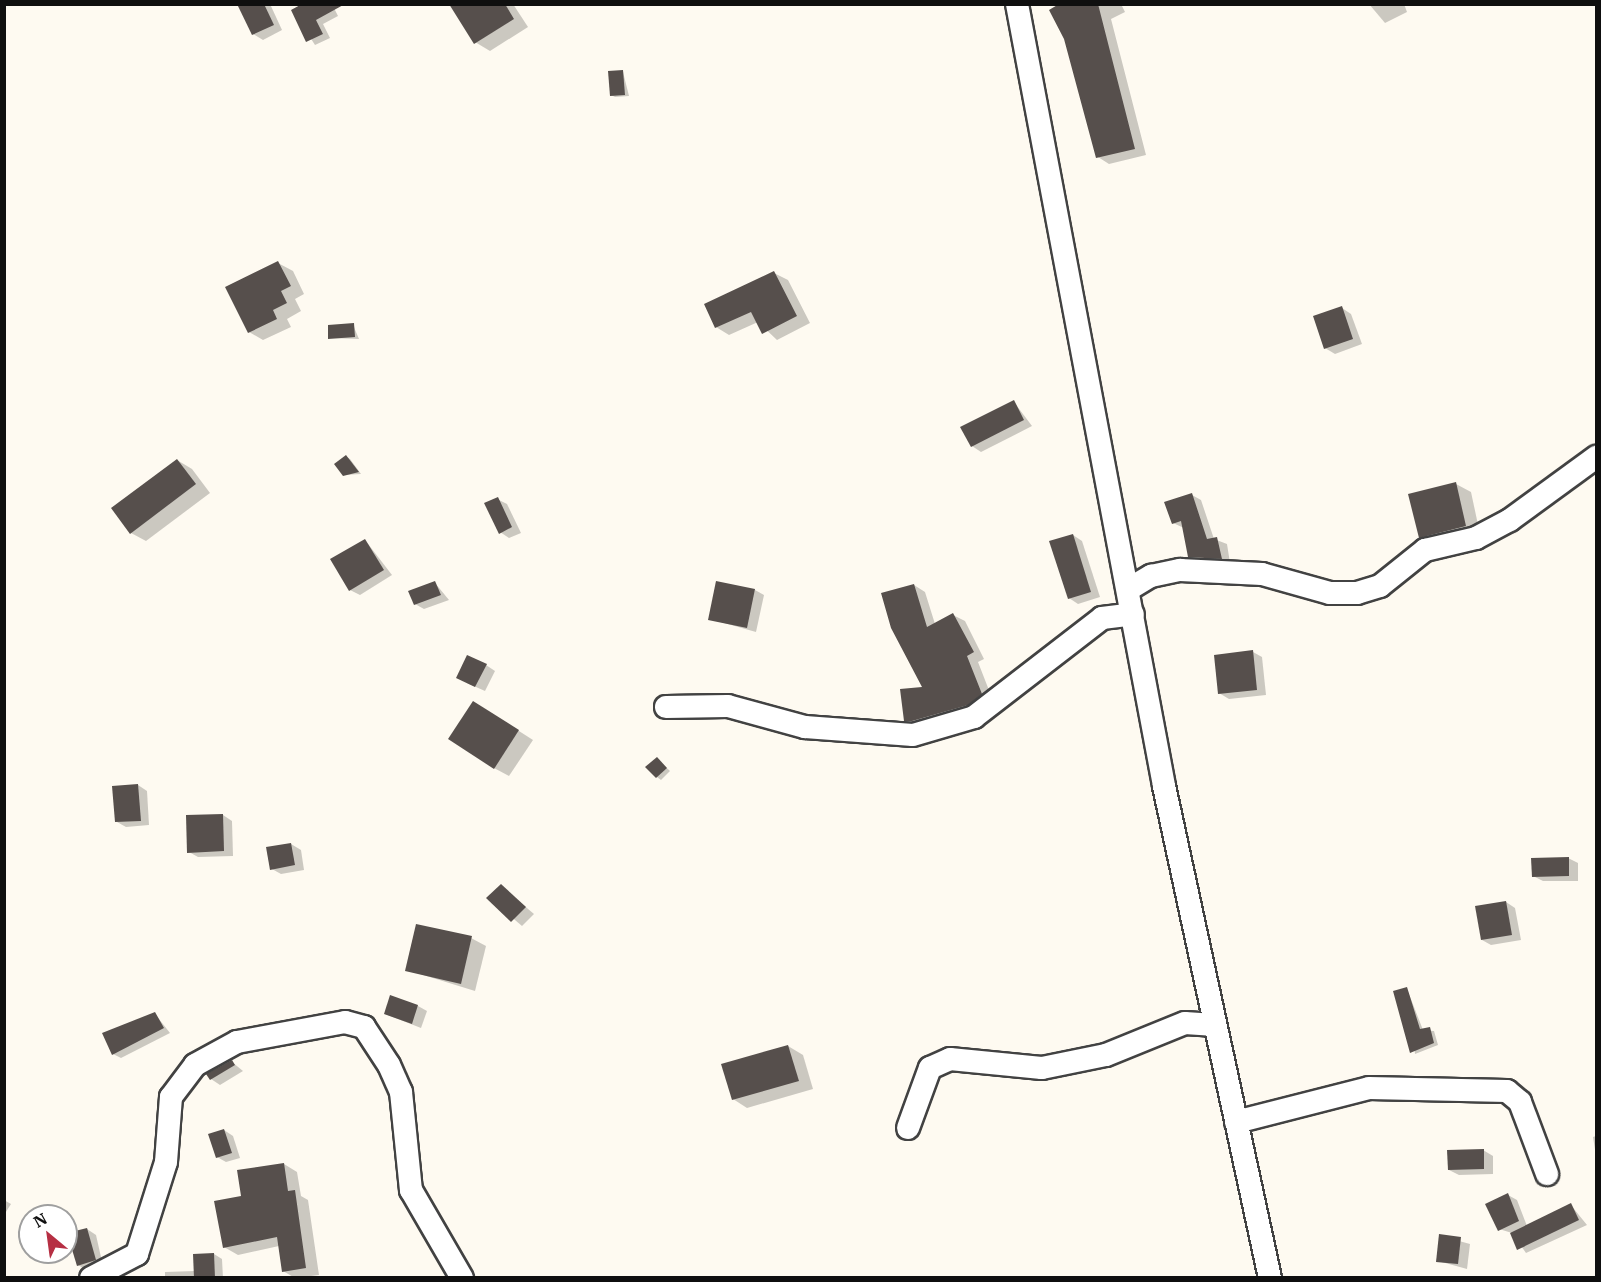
<!DOCTYPE html>
<style>
body{margin:0}
#map{position:relative;width:1601px;height:1282px;overflow:hidden;background:#fefaf1;font-family:"IBM Plex Serif",serif}
div>[style]{position:absolute}
.shadow>*{inset:0;background:#0003}
.building>*{inset:0;background:#564f4c}
.roads{filter:drop-shadow(2px 0 #424242) drop-shadow(-2px 0 #424242) drop-shadow(0 2px #424242) drop-shadow(0 -2px #424242)}
.minor>*{height:22px;margin:-11px;padding:0 11px;transform-origin:11px;border-radius:11px;background:#fff}
span{translate:-50% -50%;white-space:nowrap;text-align:center;line-height:1.15;-webkit-text-stroke:6px #fff;paint-order:stroke}
.frame{position:absolute;inset:0;border:6px solid #0f0f0f;pointer-events:none}
.north{position:absolute;left:18px;top:1204px;width:60px;height:60px;box-sizing:border-box;background:#fff;border:2px solid #9f9f9f;border-radius:50%;rotate:331deg;font-size:16px;font-weight:700;line-height:24px;text-align:center;color:#0f0f0f}
.north::after{content:'';display:block;margin:auto;width:21px;height:27px;background:#b62f43;clip-path:polygon(50% 0,100% 100%,50% 72%,0 100%)}
</style>
<div id="map">
<div class="shadow">
<i style="clip-path:polygon(246px 4px,270px 4px,282px 30px,263px 40px,253px 34px)"></i>
<i style="clip-path:polygon(332px 4px,338px 16px,323px 24px,330px 38px,315px 45px,293px 11px)"></i>
<i style="clip-path:polygon(463px 4px,513px 4px,528px 27px,490px 51px,475px 42px)"></i>
<i style="clip-path:polygon(1062px 4px,1121px 4px,1125px 12px,1111px 19px,1146px 155px,1109px 164px,1098px 157px)"></i>
<i style="clip-path:polygon(1369px 4px,1404px 4px,1407px 12px,1385px 23px)"></i>
<i style="clip-path:polygon(623px 72px,629px 96px,615px 97px,611px 95px)"></i>
<i style="clip-path:polygon(278px 263px,293px 271px,304px 294px,295px 299px,301px 311px,287px 319px,291px 327px,263px 340px,249px 332px)"></i>
<i style="clip-path:polygon(774px 273px,788px 280px,810px 323px,777px 340px,758px 322px,729px 335px,716px 327px)"></i>
<i style="clip-path:polygon(1342px 308px,1351px 314px,1362px 344px,1335px 354px,1325px 348px)"></i>
<i style="clip-path:polygon(353px 325px,359px 339px,330px 338px)"></i>
<i style="clip-path:polygon(1014px 402px,1032px 426px,981px 452px,972px 446px)"></i>
<i style="clip-path:polygon(346px 457px,350px 459px,361px 474px,344px 475px)"></i>
<i style="clip-path:polygon(177px 460px,192px 469px,210px 493px,146px 541px,131px 533px)"></i>
<i style="clip-path:polygon(1456px 484px,1471px 492px,1480px 534px,1434px 546px,1420px 537px)"></i>
<i style="clip-path:polygon(1192px 495px,1201px 500px,1214px 539px,1227px 544px,1230px 563px,1189px 556px,1184px 528px,1173px 523px)"></i>
<i style="clip-path:polygon(497px 499px,507px 504px,521px 533px,509px 538px,500px 532px)"></i>
<i style="clip-path:polygon(1073px 535px,1082px 541px,1100px 597px,1078px 604px,1069px 598px)"></i>
<i style="clip-path:polygon(365px 540px,392px 575px,360px 595px,350px 590px)"></i>
<i style="clip-path:polygon(435px 583px,449px 600px,424px 609px,415px 604px)"></i>
<i style="clip-path:polygon(914px 585px,925px 592px,935px 624px,953px 615px,965px 621px,984px 659px,978px 662px,992px 698px,917px 726px,905px 720px,925px 688px)"></i>
<i style="clip-path:polygon(755px 590px,764px 595px,756px 632px,710px 619px)"></i>
<i style="clip-path:polygon(1253px 652px,1262px 657px,1266px 695px,1229px 699px,1219px 693px)"></i>
<i style="clip-path:polygon(486px 665px,495px 671px,485px 691px,467px 683px)"></i>
<i style="clip-path:polygon(488px 711px,533px 740px,509px 776px,494px 768px)"></i>
<i style="clip-path:polygon(657px 759px,670px 771px,661px 780px,657px 777px)"></i>
<i style="clip-path:polygon(138px 785px,147px 791px,149px 825px,126px 827px,117px 822px)"></i>
<i style="clip-path:polygon(223px 815px,232px 821px,233px 856px,198px 857px,189px 852px)"></i>
<i style="clip-path:polygon(291px 844px,301px 850px,304px 870px,281px 874px,272px 869px)"></i>
<i style="clip-path:polygon(1568px 858px,1578px 863px,1578px 881px,1543px 881px,1533px 876px)"></i>
<i style="clip-path:polygon(501px 886px,534px 914px,522px 926px,489px 898px)"></i>
<i style="clip-path:polygon(1506px 902px,1515px 908px,1521px 940px,1491px 945px,1482px 940px)"></i>
<i style="clip-path:polygon(471px 938px,486px 946px,475px 991px,407px 970px)"></i>
<i style="clip-path:polygon(1407px 989px,1423px 1030px,1434px 1031px,1438px 1045px,1415px 1054px)"></i>
<i style="clip-path:polygon(418px 1006px,427px 1011px,421px 1028px,385px 1014px)"></i>
<i style="clip-path:polygon(155px 1014px,170px 1033px,121px 1058px,113px 1054px,104px 1034px)"></i>
<i style="clip-path:polygon(788px 1046px,803px 1055px,813px 1089px,747px 1108px,733px 1099px)"></i>
<i style="clip-path:polygon(232px 1062px,243px 1071px,220px 1085px,211px 1079px)"></i>
<i style="clip-path:polygon(224px 1130px,233px 1136px,240px 1158px,226px 1162px,217px 1157px)"></i>
<i style="clip-path:polygon(1596px 1136px,1596px 1156px,1593px 1137px)"></i>
<i style="clip-path:polygon(1483px 1150px,1493px 1156px,1493px 1174px,1459px 1175px,1449px 1170px)"></i>
<i style="clip-path:polygon(284px 1164px,297px 1172px,301px 1196px,308px 1200px,319px 1275px,295px 1278px,283px 1271px,279px 1246px,238px 1255px,224px 1247px,243px 1197px)"></i>
<i style="clip-path:polygon(1508px 1195px,1517px 1200px,1527px 1226px,1570px 1204px,1587px 1225px,1526px 1253px,1512px 1233px,1499px 1229px)"></i>
<i style="clip-path:polygon(4px 1200px,11px 1204px,4px 1215px)"></i>
<i style="clip-path:polygon(87px 1229px,96px 1235px,103px 1266px,88px 1271px,78px 1265px)"></i>
<i style="clip-path:polygon(1441px 1236px,1470px 1244px,1467px 1269px,1438px 1261px)"></i>
<i style="clip-path:polygon(214px 1254px,222px 1259px,223px 1278px,165px 1278px,165px 1272px,195px 1271px)"></i>
</div>
<div class="building">
<i style="clip-path:polygon(237px 4px,264px 4px,274px 25px,252px 35px)"></i>
<i style="clip-path:polygon(302px 4px,345px 4px,316px 20px,323px 34px,306px 42px,291px 10px)"></i>
<i style="clip-path:polygon(449px 4px,505px 4px,514px 19px,474px 44px)"></i>
<i style="clip-path:polygon(1059px 4px,1098px 4px,1135px 149px,1096px 158px,1064px 39px,1049px 10px)"></i>
<i style="clip-path:polygon(623px 70px,625px 95px,610px 96px,608px 71px)"></i>
<i style="clip-path:polygon(278px 261px,291px 286px,281px 291px,287px 303px,273px 310px,277px 319px,248px 333px,225px 287px)"></i>
<i style="clip-path:polygon(774px 271px,797px 316px,762px 334px,751px 312px,715px 328px,704px 304px)"></i>
<i style="clip-path:polygon(1342px 306px,1353px 339px,1324px 349px,1313px 316px)"></i>
<i style="clip-path:polygon(354px 323px,355px 337px,328px 339px,328px 325px)"></i>
<i style="clip-path:polygon(1014px 400px,1024px 420px,971px 447px,960px 427px)"></i>
<i style="clip-path:polygon(346px 455px,359px 472px,343px 476px,334px 464px)"></i>
<i style="clip-path:polygon(177px 459px,196px 484px,130px 534px,111px 508px)"></i>
<i style="clip-path:polygon(1456px 482px,1466px 526px,1419px 538px,1408px 494px)"></i>
<i style="clip-path:polygon(1192px 493px,1207px 539px,1217px 537px,1222px 559px,1188px 557px,1181px 521px,1172px 524px,1164px 502px)"></i>
<i style="clip-path:polygon(498px 497px,512px 527px,499px 534px,484px 503px)"></i>
<i style="clip-path:polygon(1073px 534px,1091px 592px,1068px 599px,1049px 541px)"></i>
<i style="clip-path:polygon(365px 539px,384px 570px,349px 591px,330px 559px)"></i>
<i style="clip-path:polygon(435px 581px,441px 595px,414px 605px,408px 591px)"></i>
<i style="clip-path:polygon(716px 581px,755px 589px,747px 628px,708px 620px)"></i>
<i style="clip-path:polygon(914px 584px,927px 627px,953px 613px,974px 652px,967px 656px,982px 694px,968px 705px,912px 721px,904px 721px,900px 689px,922px 687px,891px 628px,881px 593px)"></i>
<i style="clip-path:polygon(1253px 650px,1257px 690px,1218px 694px,1214px 655px)"></i>
<i style="clip-path:polygon(467px 655px,487px 664px,475px 687px,456px 678px)"></i>
<i style="clip-path:polygon(473px 701px,519px 730px,494px 769px,448px 739px)"></i>
<i style="clip-path:polygon(657px 757px,667px 768px,656px 778px,645px 767px)"></i>
<i style="clip-path:polygon(138px 784px,141px 821px,115px 822px,112px 786px)"></i>
<i style="clip-path:polygon(223px 814px,224px 851px,187px 853px,186px 815px)"></i>
<i style="clip-path:polygon(291px 843px,295px 865px,270px 870px,266px 847px)"></i>
<i style="clip-path:polygon(1569px 857px,1569px 876px,1532px 877px,1531px 858px)"></i>
<i style="clip-path:polygon(501px 884px,526px 907px,511px 922px,486px 898px)"></i>
<i style="clip-path:polygon(1506px 901px,1512px 935px,1481px 940px,1475px 906px)"></i>
<i style="clip-path:polygon(416px 924px,472px 936px,461px 984px,405px 971px)"></i>
<i style="clip-path:polygon(1407px 987px,1420px 1029px,1430px 1027px,1434px 1043px,1410px 1053px,1393px 991px)"></i>
<i style="clip-path:polygon(390px 995px,418px 1005px,412px 1024px,384px 1014px)"></i>
<i style="clip-path:polygon(155px 1012px,164px 1028px,112px 1055px,102px 1033px)"></i>
<i style="clip-path:polygon(788px 1045px,799px 1081px,732px 1100px,721px 1064px)"></i>
<i style="clip-path:polygon(232px 1060px,235px 1065px,210px 1080px,206px 1074px)"></i>
<i style="clip-path:polygon(224px 1129px,232px 1153px,216px 1158px,208px 1134px)"></i>
<i style="clip-path:polygon(1484px 1149px,1484px 1169px,1448px 1170px,1447px 1150px)"></i>
<i style="clip-path:polygon(284px 1163px,288px 1191px,295px 1190px,306px 1268px,282px 1272px,277px 1237px,223px 1248px,214px 1201px,241px 1196px,237px 1170px)"></i>
<i style="clip-path:polygon(1508px 1193px,1519px 1221px,1498px 1231px,1485px 1204px)"></i>
<i style="clip-path:polygon(1571px 1203px,1579px 1220px,1517px 1250px,1510px 1233px)"></i>
<i style="clip-path:polygon(87px 1228px,96px 1260px,77px 1266px,67px 1233px)"></i>
<i style="clip-path:polygon(1439px 1234px,1461px 1237px,1458px 1264px,1436px 1262px)"></i>
<i style="clip-path:polygon(214px 1253px,215px 1278px,194px 1278px,193px 1254px)"></i>
</div>
<div class="roads">
<div class="minor">
<i style="left:1017px;top:4px;width:796px;rotate:79.35deg"></i>
<i style="left:1164px;top:786px;width:503px;rotate:77.84deg"></i>
<i style="left:1129px;top:589px;width:26px;rotate:-31deg"></i>
<i style="left:1151px;top:576px;width:30px;rotate:-12deg"></i>
<i style="left:1180px;top:570px;width:82px;rotate:2.8deg"></i>
<i style="left:1262px;top:574px;width:71px;rotate:15.6deg"></i>
<i style="left:1330px;top:593px;width:27px"></i>
<i style="left:1357px;top:593px;width:24px;rotate:-17deg"></i>
<i style="left:1380px;top:586px;width:58px;rotate:-38.7deg"></i>
<i style="left:1425px;top:550px;width:52px;rotate:-13.2deg"></i>
<i style="left:1476px;top:538px;width:38px;rotate:-28deg"></i>
<i style="left:1510px;top:520px;width:107px;rotate:-36.2deg"></i>
<i style="left:666px;top:707px;width:62px;rotate:-0.9deg"></i>
<i style="left:728px;top:706px;width:80px;rotate:15.3deg"></i>
<i style="left:805px;top:727px;width:108px;rotate:4.2deg"></i>
<i style="left:913px;top:735px;width:64px;rotate:-16.4deg"></i>
<i style="left:974px;top:717px;width:162px;rotate:-37.7deg"></i>
<i style="left:1102px;top:618px;width:31px;rotate:-7deg"></i>
<i style="left:1236px;top:1122px;width:137px;rotate:-14.3deg"></i>
<i style="left:1369px;top:1088px;width:138px;rotate:1.2deg"></i>
<i style="left:1507px;top:1091px;width:17px;rotate:40deg"></i>
<i style="left:1520px;top:1102px;width:77px;rotate:69.4deg"></i>
<i style="left:908px;top:1128px;width:64px;rotate:-69.9deg"></i>
<i style="left:930px;top:1068px;width:22px;rotate:-24deg"></i>
<i style="left:950px;top:1059px;width:92px;rotate:5.6deg"></i>
<i style="left:1042px;top:1068px;width:65px;rotate:-11.5deg"></i>
<i style="left:1106px;top:1055px;width:85px;rotate:-22.1deg"></i>
<i style="left:1185px;top:1023px;width:30px;rotate:4deg"></i>
<i style="left:91px;top:1278px;width:52px;rotate:-27.6deg"></i>
<i style="left:137px;top:1254px;width:96px;rotate:-72.5deg"></i>
<i style="left:166px;top:1162px;width:65px;rotate:-85.6deg"></i>
<i style="left:171px;top:1097px;width:40px;rotate:-53deg"></i>
<i style="left:195px;top:1065px;width:48px;rotate:-28.7deg"></i>
<i style="left:237px;top:1042px;width:110px;rotate:-10.5deg"></i>
<i style="left:345px;top:1022px;width:20px;rotate:15deg"></i>
<i style="left:364px;top:1027px;width:45px;rotate:56.7deg"></i>
<i style="left:389px;top:1065px;width:30px;rotate:66deg"></i>
<i style="left:401px;top:1092px;width:99px;rotate:84.2deg"></i>
<i style="left:411px;top:1190px;width:102px;rotate:59.9deg"></i>
</div>
</div>
<div class="frame"></div>
<div class="north">N</div>
</div>
